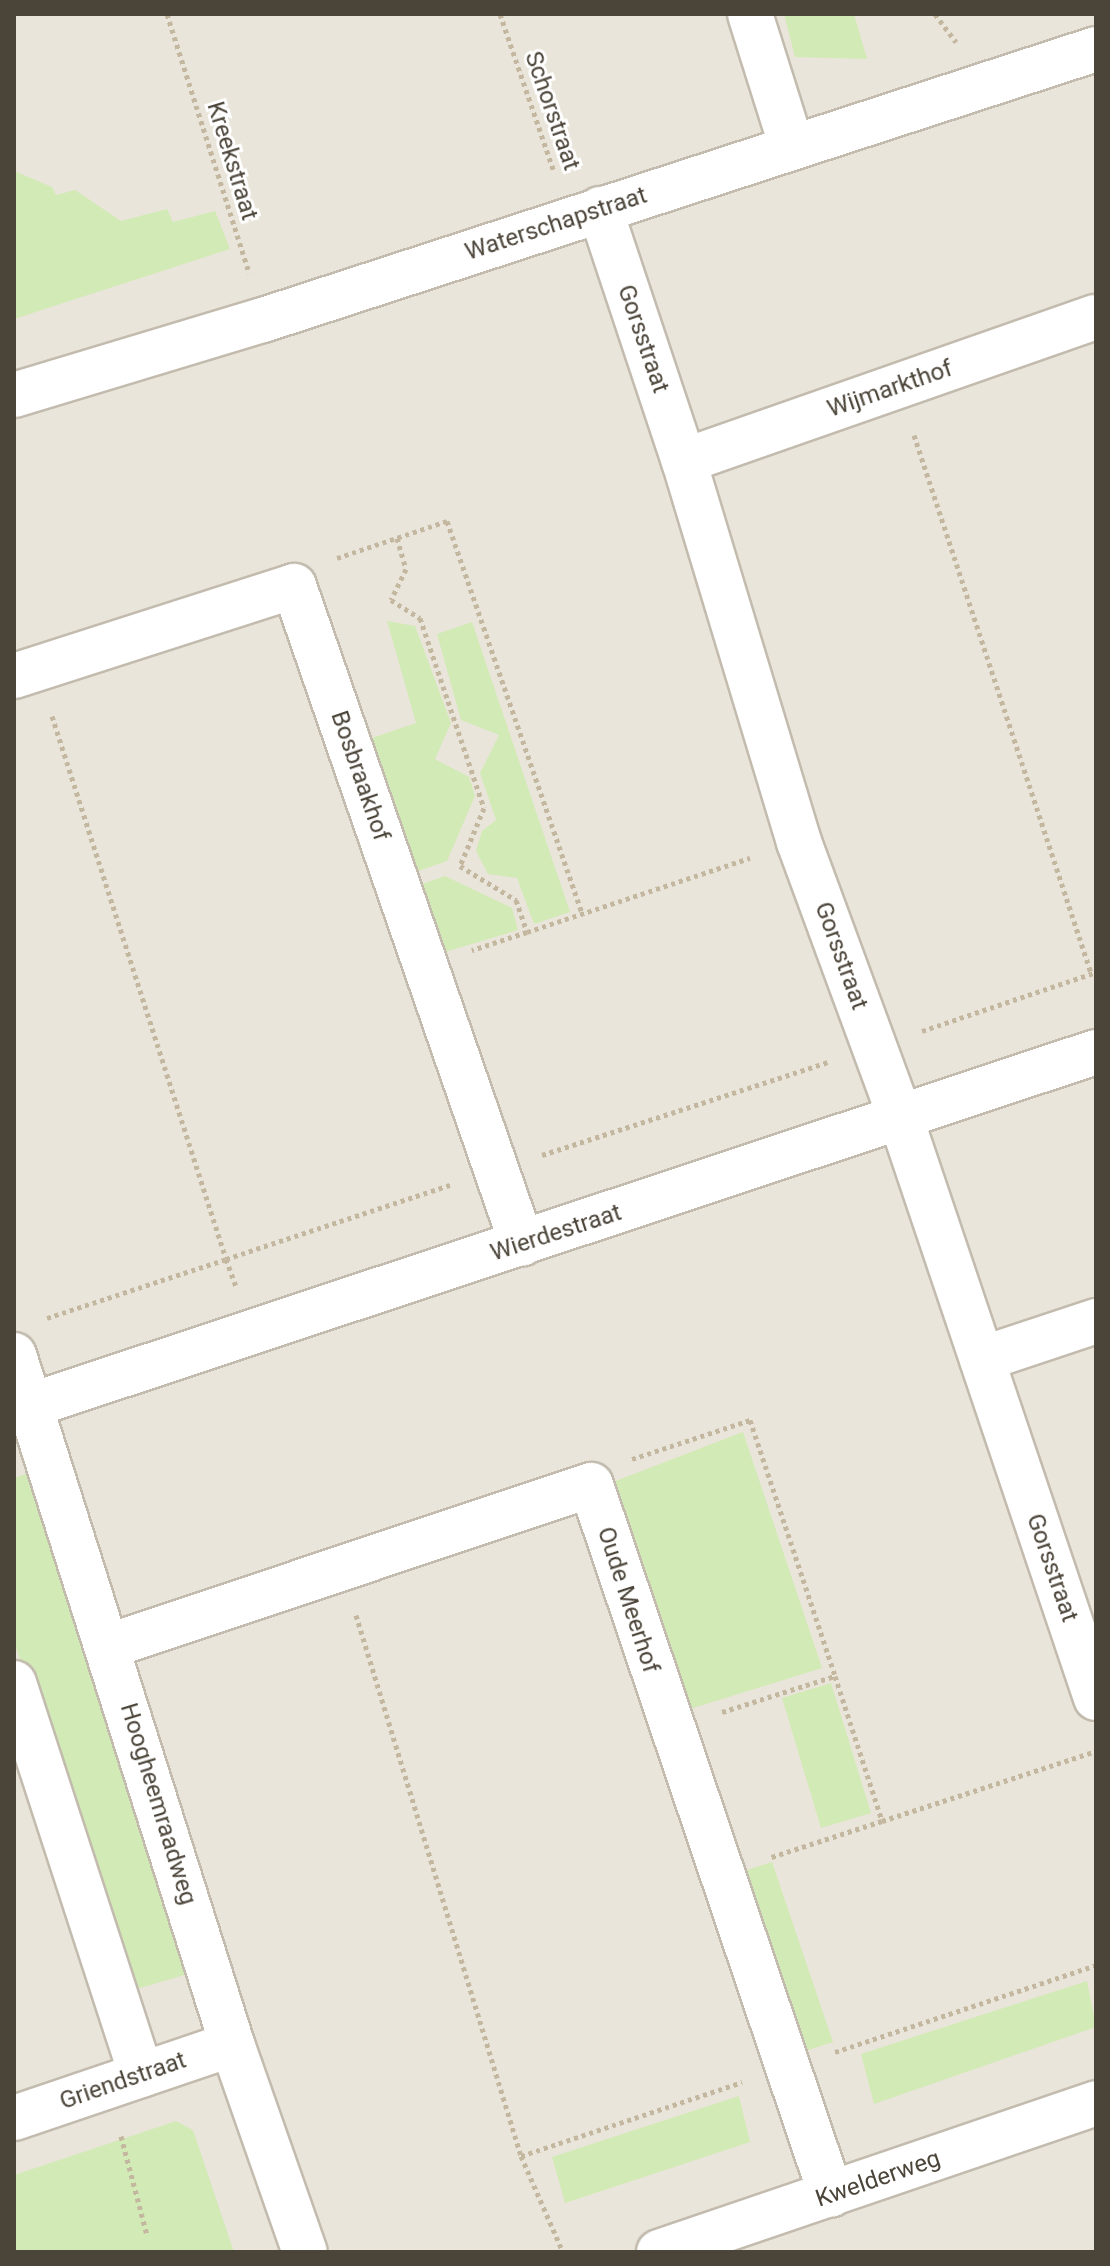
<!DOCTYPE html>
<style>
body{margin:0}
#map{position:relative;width:1110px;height:2266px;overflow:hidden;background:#f6f3ec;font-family:Roboto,sans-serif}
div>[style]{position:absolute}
.residential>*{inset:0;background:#eae5da}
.green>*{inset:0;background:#d2eab5}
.path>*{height:5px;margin-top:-2.5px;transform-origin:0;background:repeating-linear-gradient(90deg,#c4b79f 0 4px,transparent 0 8px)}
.roads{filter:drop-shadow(2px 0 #c2bbae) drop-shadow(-2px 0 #c2bbae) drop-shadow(0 2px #c2bbae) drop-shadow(0 -2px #c2bbae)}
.minor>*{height:44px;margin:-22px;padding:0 22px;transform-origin:22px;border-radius:22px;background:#fff}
span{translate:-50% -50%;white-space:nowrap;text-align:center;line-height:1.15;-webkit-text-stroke:6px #fff;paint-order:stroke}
.street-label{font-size:24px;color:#4b4439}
.frame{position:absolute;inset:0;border:16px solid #4b4439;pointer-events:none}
</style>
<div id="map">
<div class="residential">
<i style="clip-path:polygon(14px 14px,1096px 14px,1096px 2252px,14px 2252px)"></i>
</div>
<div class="green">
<i style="clip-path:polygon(784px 14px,854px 14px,867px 59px,795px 57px)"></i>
<i style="clip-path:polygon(14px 171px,52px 187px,56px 195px,75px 190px,121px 221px,167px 209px,173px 222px,215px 211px,230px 249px,14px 319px)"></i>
<i style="clip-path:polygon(387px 621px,415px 626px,451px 723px,435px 759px,469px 777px,475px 796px,447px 861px,407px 875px,360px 742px,416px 723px)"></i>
<i style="clip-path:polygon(472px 622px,570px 912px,534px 924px,517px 878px,488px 874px,476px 851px,482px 831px,496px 820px,480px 773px,499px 735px,461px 720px,437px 634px)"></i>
<i style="clip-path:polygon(445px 876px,512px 908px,518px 930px,435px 955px,411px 888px)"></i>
<i style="clip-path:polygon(743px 1432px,822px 1668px,690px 1709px,613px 1482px)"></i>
<i style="clip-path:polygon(34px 1471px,198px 1971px,130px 1991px,14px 1641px,14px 1478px)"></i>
<i style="clip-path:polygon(831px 1683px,871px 1813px,821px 1828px,782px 1698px)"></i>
<i style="clip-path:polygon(772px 1862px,833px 2042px,799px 2053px,738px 1873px)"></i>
<i style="clip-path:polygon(1087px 1981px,1096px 2027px,874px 2104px,861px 2054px)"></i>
<i style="clip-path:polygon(739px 2096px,750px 2142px,565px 2203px,552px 2157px)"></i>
<i style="clip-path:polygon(176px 2121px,193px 2130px,234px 2252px,14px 2252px,14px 2175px)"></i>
</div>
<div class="path">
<i style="left:167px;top:14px;width:272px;rotate:72.4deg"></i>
<i style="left:500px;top:14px;width:167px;rotate:71.1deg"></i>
<i style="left:935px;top:14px;width:35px;rotate:53deg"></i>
<i style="left:914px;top:435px;width:566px;rotate:71.79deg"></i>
<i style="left:397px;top:538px;width:32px;rotate:74deg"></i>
<i style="left:406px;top:569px;width:34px;rotate:116deg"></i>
<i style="left:391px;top:600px;width:34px;rotate:32deg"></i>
<i style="left:420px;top:618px;width:200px;rotate:71.4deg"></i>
<i style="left:484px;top:808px;width:63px;rotate:112.5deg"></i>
<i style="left:460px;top:866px;width:66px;rotate:31.3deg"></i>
<i style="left:516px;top:900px;width:34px;rotate:71deg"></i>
<i style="left:527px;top:932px;width:58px;rotate:161.9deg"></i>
<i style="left:337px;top:558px;width:116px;rotate:-18.6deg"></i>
<i style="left:447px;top:521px;width:415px;rotate:71deg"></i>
<i style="left:52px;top:716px;width:570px;rotate:72.23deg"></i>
<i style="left:226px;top:1259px;width:236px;rotate:-18.3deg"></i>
<i style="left:527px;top:932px;width:235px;rotate:-18.4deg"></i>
<i style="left:922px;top:1031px;width:184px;rotate:-18.7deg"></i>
<i style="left:542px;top:1155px;width:302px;rotate:-18deg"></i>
<i style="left:47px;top:1318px;width:188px;rotate:-18.2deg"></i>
<i style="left:226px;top:1259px;width:30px;rotate:70deg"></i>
<i style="left:632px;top:1459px;width:124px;rotate:-18.3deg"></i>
<i style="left:750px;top:1420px;width:270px;rotate:71.6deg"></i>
<i style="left:356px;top:1615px;width:566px;rotate:73.04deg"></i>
<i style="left:521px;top:2156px;width:105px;rotate:66.4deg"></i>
<i style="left:722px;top:1712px;width:119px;rotate:-17.7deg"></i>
<i style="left:835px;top:1676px;width:152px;rotate:72deg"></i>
<i style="left:882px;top:1821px;width:119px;rotate:161.9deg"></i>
<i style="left:882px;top:1821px;width:225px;rotate:-18.1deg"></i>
<i style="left:835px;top:2052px;width:275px;rotate:-18.4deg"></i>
<i style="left:121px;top:2136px;width:102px;rotate:75.3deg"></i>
<i style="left:521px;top:2156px;width:233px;rotate:-18.5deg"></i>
</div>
<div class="roads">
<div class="minor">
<i style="left:750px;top:14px;width:139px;rotate:72.5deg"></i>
<i style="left:600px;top:209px;width:266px;rotate:71.6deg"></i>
<i style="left:684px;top:461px;width:398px;rotate:73.2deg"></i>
<i style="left:799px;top:842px;width:295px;rotate:69.8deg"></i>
<i style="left:901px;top:1119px;width:611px;rotate:71.39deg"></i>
<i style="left:14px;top:395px;width:260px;rotate:-16.8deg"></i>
<i style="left:263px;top:320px;width:876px;rotate:-18.02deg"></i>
<i style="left:684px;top:461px;width:436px;rotate:-19.3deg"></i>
<i style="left:14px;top:676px;width:294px;rotate:-17.8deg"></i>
<i style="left:294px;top:586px;width:696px;rotate:70.89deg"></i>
<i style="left:14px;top:1355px;width:723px;rotate:72.44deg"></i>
<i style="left:232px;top:2044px;width:220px;rotate:70.7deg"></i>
<i style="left:982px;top:1359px;width:120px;rotate:-18.4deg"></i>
<i style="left:14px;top:1411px;width:1140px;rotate:-18.36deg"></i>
<i style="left:109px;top:1646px;width:508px;rotate:-18.47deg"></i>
<i style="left:591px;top:1485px;width:749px;rotate:71.32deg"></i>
<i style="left:14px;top:1683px;width:412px;rotate:72deg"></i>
<i style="left:14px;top:2118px;width:230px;rotate:-18.7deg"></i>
<i style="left:659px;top:2252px;width:462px;rotate:-18.8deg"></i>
</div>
</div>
<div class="street-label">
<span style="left:552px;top:111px;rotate:71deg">Schorstraat</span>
<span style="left:232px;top:161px;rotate:73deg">Kreekstraat</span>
<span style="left:556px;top:224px;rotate:-18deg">Waterschapstraat</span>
<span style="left:643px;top:339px;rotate:71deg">Gorsstraat</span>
<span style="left:890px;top:389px;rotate:-19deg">Wijmarkthof</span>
<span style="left:360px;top:776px;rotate:71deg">Bosbraakhof</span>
<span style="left:841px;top:956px;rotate:70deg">Gorsstraat</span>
<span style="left:556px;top:1233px;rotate:-18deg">Wierdestraat</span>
<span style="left:1052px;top:1568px;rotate:71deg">Gorsstraat</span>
<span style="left:628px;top:1600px;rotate:72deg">Oude Meerhof</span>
<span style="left:158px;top:1804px;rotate:73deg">Hoogheemraadweg</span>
<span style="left:123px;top:2081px;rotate:-19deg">Griendstraat</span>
<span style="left:878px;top:2179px;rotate:-19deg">Kwelderweg</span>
</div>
<div class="frame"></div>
</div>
